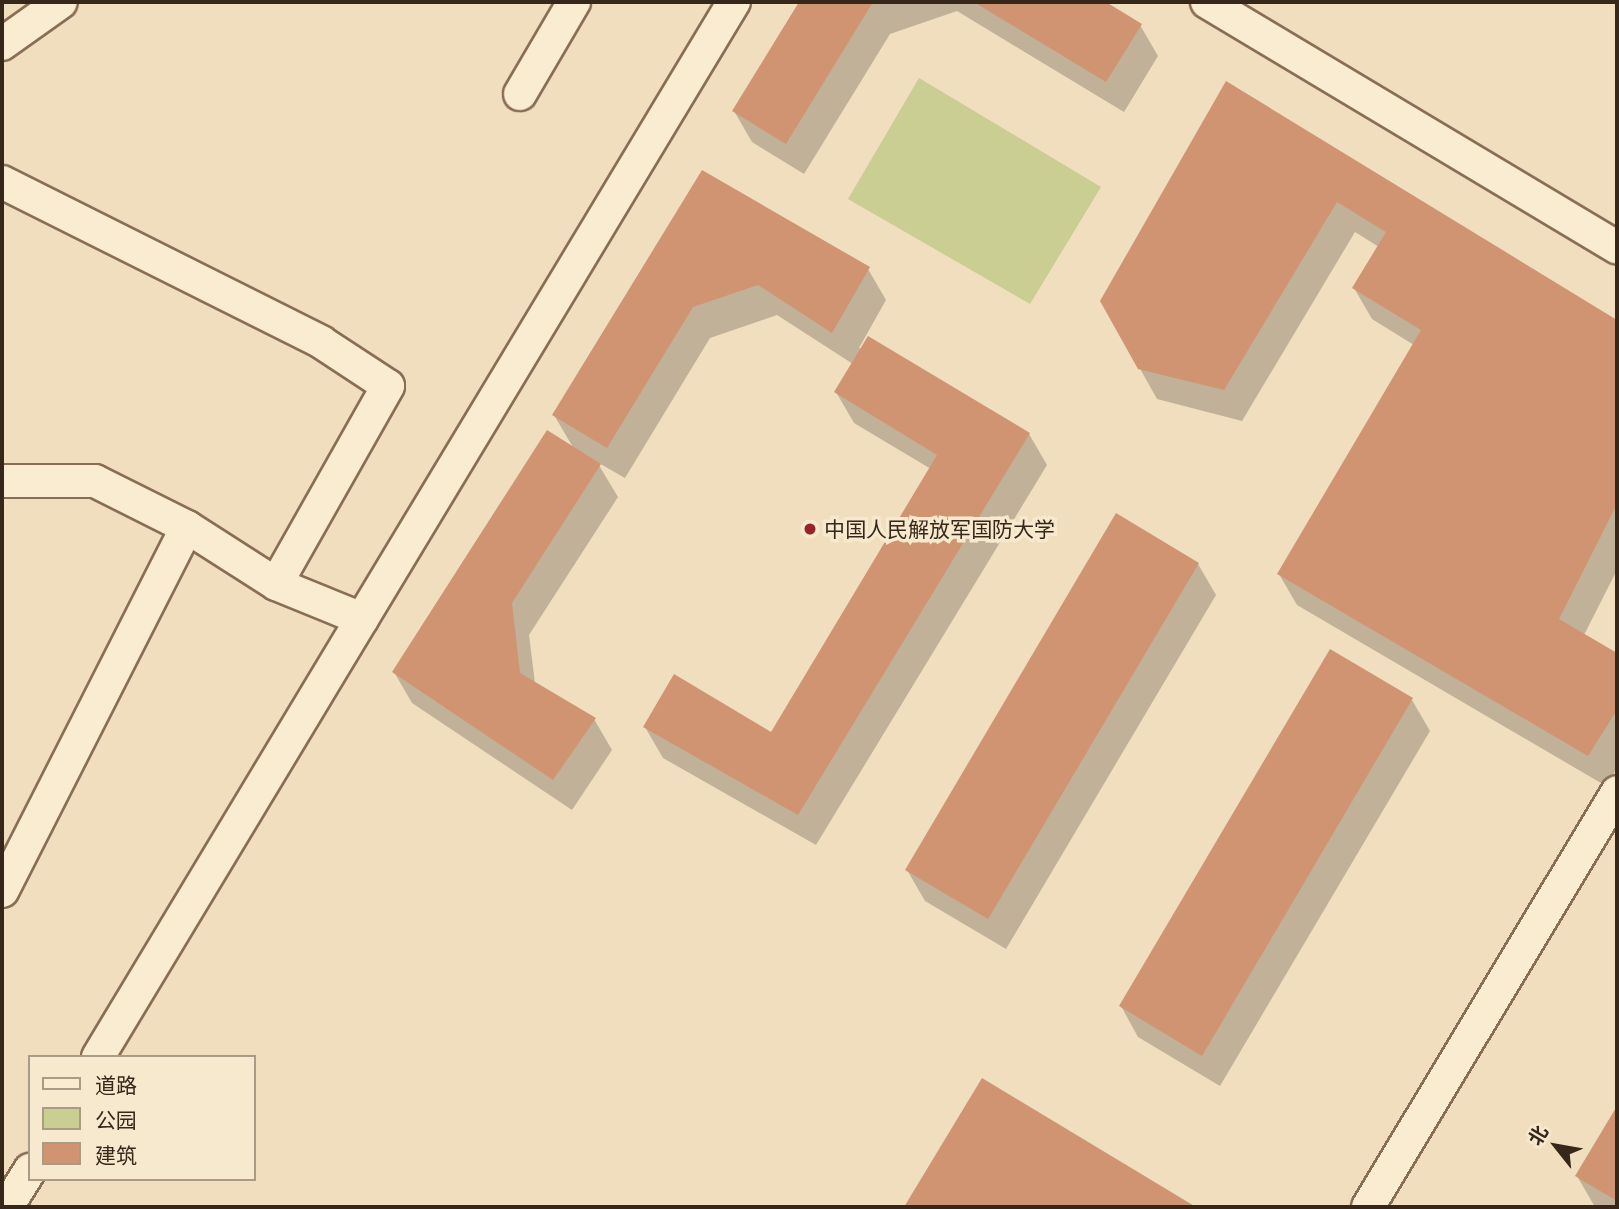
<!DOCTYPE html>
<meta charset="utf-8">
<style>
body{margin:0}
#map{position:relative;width:1619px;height:1209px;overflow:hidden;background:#f0debe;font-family:"Noto Serif","Noto Sans SC",serif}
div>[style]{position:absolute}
.green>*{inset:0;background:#cace92}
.shadow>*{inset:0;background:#0003}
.building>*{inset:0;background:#d09472}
.roads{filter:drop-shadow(2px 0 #896e56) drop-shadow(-2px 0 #896e56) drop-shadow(0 2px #896e56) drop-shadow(0 -2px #896e56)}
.minor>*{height:32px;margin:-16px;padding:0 16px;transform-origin:16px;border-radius:16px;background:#faecd1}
.dots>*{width:19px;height:19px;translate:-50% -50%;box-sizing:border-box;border:4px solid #f7e9ce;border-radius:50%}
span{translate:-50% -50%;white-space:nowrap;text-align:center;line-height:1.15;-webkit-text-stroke:7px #f7e9ce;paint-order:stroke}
.poi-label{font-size:21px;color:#37271b}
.left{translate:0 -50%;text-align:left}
.frame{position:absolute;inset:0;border:4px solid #37271b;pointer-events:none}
.legend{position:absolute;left:28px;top:1055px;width:228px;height:126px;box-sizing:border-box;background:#f7e9ce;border:2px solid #aa9b86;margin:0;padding:9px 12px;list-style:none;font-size:21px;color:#37271b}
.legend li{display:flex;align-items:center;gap:14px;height:35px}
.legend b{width:35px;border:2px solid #aa9b86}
.north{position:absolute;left:1521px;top:1111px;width:70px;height:70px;-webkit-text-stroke:5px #f7e9ce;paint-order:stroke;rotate:301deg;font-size:19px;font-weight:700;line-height:28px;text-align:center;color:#37271b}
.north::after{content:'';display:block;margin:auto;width:24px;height:32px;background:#37271b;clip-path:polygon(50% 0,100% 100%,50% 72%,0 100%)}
</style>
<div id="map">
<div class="green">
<i style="clip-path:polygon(919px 78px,1101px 187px,1030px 304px,848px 199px)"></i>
</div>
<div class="shadow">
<i style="clip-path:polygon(801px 2px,1102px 2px,1140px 25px,1158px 56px,1124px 112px,957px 11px,890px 34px,804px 174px,752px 142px,734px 111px)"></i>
<i style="clip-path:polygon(1227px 84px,1617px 322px,1617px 570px,1584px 635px,1617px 655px,1617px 768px,1606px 786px,1297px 605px,1279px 574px,1414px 345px,1372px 319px,1354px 288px,1379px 247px,1355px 232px,1242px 421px,1157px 399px,1102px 301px)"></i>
<i style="clip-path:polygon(703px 172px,868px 269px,886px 300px,859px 348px,1029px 434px,1047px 465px,816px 845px,663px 758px,645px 727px,771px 734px,931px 469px,854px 423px,836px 392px,853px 364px,777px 315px,710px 338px,625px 478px,597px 462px,618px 497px,529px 635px,535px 683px,594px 719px,612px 750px,572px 810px,412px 703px,394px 672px,574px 449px,554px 415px)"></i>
<i style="clip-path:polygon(1198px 564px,1216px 595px,1006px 949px,925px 901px,907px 870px)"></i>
<i style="clip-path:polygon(1412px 700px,1430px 731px,1220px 1086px,1138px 1037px,1121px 1006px)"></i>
<i style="clip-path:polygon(982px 1080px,1192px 1207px,906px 1207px)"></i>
<i style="clip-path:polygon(1617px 1109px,1617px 1207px,1595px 1207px,1577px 1176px)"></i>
</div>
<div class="building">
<i style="clip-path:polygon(799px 2px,873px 2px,786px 144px,732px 111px)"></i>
<i style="clip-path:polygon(974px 2px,1106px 2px,1142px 24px,1106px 82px)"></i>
<i style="clip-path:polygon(1226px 81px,1617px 320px,1617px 504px,1559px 619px,1617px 653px,1617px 710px,1588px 756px,1277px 574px,1421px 330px,1352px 288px,1386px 232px,1337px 202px,1224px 390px,1138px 369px,1100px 301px)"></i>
<i style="clip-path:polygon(702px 170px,870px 267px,832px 333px,758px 285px,693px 307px,607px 448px,552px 415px)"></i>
<i style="clip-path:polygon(868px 336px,1030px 433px,798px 815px,643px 727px,674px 674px,771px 732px,937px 455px,834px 392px)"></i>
<i style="clip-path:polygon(547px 430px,601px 464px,512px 603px,520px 673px,596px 718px,553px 780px,392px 672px)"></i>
<i style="clip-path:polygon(1116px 513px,1199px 563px,988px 919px,905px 870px)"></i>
<i style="clip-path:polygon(1330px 649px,1413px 698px,1202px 1056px,1119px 1006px)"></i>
<i style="clip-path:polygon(982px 1078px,1196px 1207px,904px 1207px)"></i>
<i style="clip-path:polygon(1617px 1106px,1617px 1201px,1575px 1176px)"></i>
</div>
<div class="roads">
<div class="minor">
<i style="left:1207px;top:2px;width:478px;rotate:30.9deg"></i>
<i style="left:2px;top:44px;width:72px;rotate:-35.4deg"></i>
<i style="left:520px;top:94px;width:107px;rotate:-59.6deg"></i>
<i style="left:2px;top:182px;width:357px;rotate:26.6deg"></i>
<i style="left:321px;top:342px;width:80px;rotate:33.3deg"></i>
<i style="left:388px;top:386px;width:227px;rotate:119.5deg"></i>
<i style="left:2px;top:481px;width:93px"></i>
<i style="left:95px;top:481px;width:103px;rotate:26.6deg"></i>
<i style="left:187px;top:527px;width:408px;rotate:116.9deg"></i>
<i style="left:187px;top:527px;width:106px;rotate:32.6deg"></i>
<i style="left:276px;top:584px;width:93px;rotate:22.1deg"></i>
<i style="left:98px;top:1057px;width:1232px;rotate:-58.92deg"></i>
<i style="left:7px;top:1207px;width:44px;rotate:-58.1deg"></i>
<i style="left:1368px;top:1207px;width:484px;rotate:-59deg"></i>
</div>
</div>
<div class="dots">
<i style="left:810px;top:529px;background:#9a232b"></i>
</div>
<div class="poi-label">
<span class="left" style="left:824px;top:529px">中国人民解放军国防大学</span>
</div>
<div class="frame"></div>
<ul class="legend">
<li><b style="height:9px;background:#faecd1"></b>道路</li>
<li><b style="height:19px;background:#cace92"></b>公园</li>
<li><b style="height:19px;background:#d09472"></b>建筑</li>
</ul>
<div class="north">北</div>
</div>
